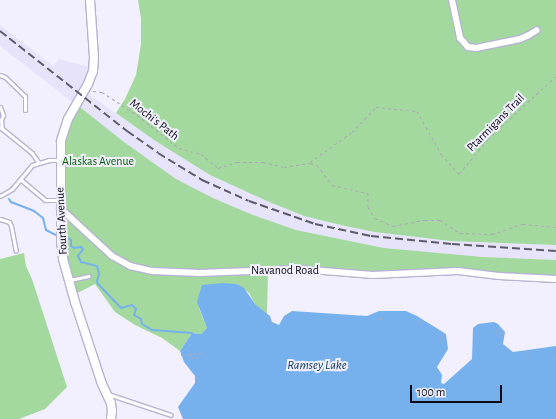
<!DOCTYPE html>
<style>
body{margin:0}
#map{position:relative;width:556px;height:419px;overflow:hidden;background:#f2f0fe;font-family:"Alegreya Sans",sans-serif}
div>[style]{position:absolute}
.built>*{inset:0;background:#e6e3fb}
.green>*{inset:0;background:#a3d99e}
.water>*{inset:0;background:#77b1ed}
.stream>*{height:2px;margin:-1px;padding:0 1px;transform-origin:1px;border-radius:1px;background:#77b1ed}
.path>*{height:1px;margin-top:-0.5px;transform-origin:0;background:repeating-linear-gradient(90deg,#aaa8b5 0 3px,transparent 0 6px)}
.roads{filter:drop-shadow(1px 0 #b7b3d3) drop-shadow(-1px 0 #b7b3d3) drop-shadow(0 1px #b7b3d3) drop-shadow(0 -1px #b7b3d3)}
.lane>*{height:3px;margin:-1.5px;padding:0 1.5px;transform-origin:1.5px;border-radius:1.5px;background:#fff}
.street>*{height:6px;margin:-3px;padding:0 3px;transform-origin:3px;border-radius:3px;background:#fff}
.secondary>*{height:8px;margin:-4px;padding:0 4px;transform-origin:4px;border-radius:4px;background:#fff}
.rail>*{height:2px;margin-top:-1px;transform-origin:0;background:repeating-linear-gradient(90deg,#5d5b67 0 8px,transparent 0 12px)}
span{translate:-50% -50%;white-space:nowrap;text-align:center;line-height:1.15;-webkit-text-stroke:4px #f2f0fe;paint-order:stroke}
.street-label{font-size:12px;color:#0c0a14}
.park-label{font-size:12px;color:#035a05}
.water-label{font-size:13px;color:#123c62;font-style:italic}
.scale{position:absolute;left:410px;top:385px;width:92px;height:18px;box-sizing:border-box;border:2px solid #0c0a14;border-top:0;padding-left:5px;font-size:12px;line-height:14px;white-space:nowrap;color:#0c0a14;-webkit-text-stroke:3px #f2f0fe;paint-order:stroke}
</style>
<div id="map">
<div class="built">
<i style="clip-path:polygon(0 25px,53px 66px,59px 59px,93px 68px,84px 91px,154px 140px,210px 175px,304px 216px,345px 226px,407px 236px,450px 241px,556px 245px,556px 260px,483px 257px,384px 248px,296px 230px,253px 215px,213px 198px,176px 179px,124px 142px,0 46px)"></i>
</div>
<div class="green">
<i style="clip-path:polygon(138px 0,556px 0,556px 245px,450px 241px,375px 232px,345px 226px,304px 216px,267px 201px,210px 175px,154px 140px,116px 113px,125px 99px,136px 75px,141px 44px,141px 19px)"></i>
<i style="clip-path:polygon(76px 104px,124px 142px,176px 179px,213px 198px,253px 215px,296px 230px,384px 248px,483px 257px,556px 260px,556px 279px,469px 271px,382px 275px,327px 272px,268px 271px,267px 314px,255px 304px,249px 293px,237px 284px,212px 284px,199px 308px,207px 328px,201px 334px,192px 333px,180px 351px,162px 338px,135px 325px,115px 312px,95px 284px,72px 296px,68px 280px,59px 160px)"></i>
<i style="clip-path:polygon(24px 253px,26px 266px,32px 279px,67px 387px,45px 409px,19px 419px,0 419px,0 259px)"></i>
</div>
<div class="water">
<i style="clip-path:polygon(222px 283px,237px 284px,244px 288px,255px 304px,270px 316px,272px 322px,279px 325px,284px 316px,292px 311px,367px 316px,379px 311px,406px 311px,417px 316px,446px 334px,448px 349px,437px 367px,442px 375px,441px 383px,444px 384px,472px 359px,473px 328px,478px 324px,494px 322px,498px 324px,505px 332px,503px 344px,513px 352px,556px 346px,556px 419px,183px 419px,178px 407px,195px 383px,195px 376px,184px 362px,180px 351px,192px 333px,201px 334px,207px 328px,197px 302px,202px 285px)"></i>
</div>
<div class="stream">
<i style="left:9px;top:199px;width:4px;rotate:56deg"></i>
<i style="left:11px;top:202px;width:25px;rotate:21deg"></i>
<i style="left:34px;top:211px;width:11px;rotate:38deg"></i>
<i style="left:43px;top:218px;width:12px;rotate:76deg"></i>
<i style="left:46px;top:230px;width:13px;rotate:27deg"></i>
<i style="left:68px;top:238px;width:4px;rotate:34deg"></i>
<i style="left:71px;top:240px;width:6px;rotate:90deg"></i>
<i style="left:71px;top:246px;width:4px;rotate:34deg"></i>
<i style="left:74px;top:248px;width:7px;rotate:-8deg"></i>
<i style="left:81px;top:247px;width:3px;rotate:45deg"></i>
<i style="left:83px;top:249px;width:9px;rotate:126deg"></i>
<i style="left:78px;top:256px;width:7px;rotate:63deg"></i>
<i style="left:81px;top:262px;width:16px;rotate:14deg"></i>
<i style="left:97px;top:266px;width:8px;rotate:76deg"></i>
<i style="left:99px;top:274px;width:7px;rotate:106deg"></i>
<i style="left:97px;top:281px;width:3px;rotate:72deg"></i>
<i style="left:98px;top:284px;width:33px;rotate:46deg"></i>
<i style="left:121px;top:308px;width:11px;rotate:-15deg"></i>
<i style="left:132px;top:305px;width:6px;rotate:45deg"></i>
<i style="left:136px;top:309px;width:6px;rotate:108deg"></i>
<i style="left:134px;top:315px;width:8px;rotate:30deg"></i>
<i style="left:141px;top:319px;width:5px;rotate:79deg"></i>
<i style="left:142px;top:324px;width:12px;rotate:31deg"></i>
<i style="left:152px;top:330px;width:40px;rotate:4.3deg"></i>
</div>
<div class="path">
<i style="left:93px;top:91px;width:9px;rotate:6deg"></i>
<i style="left:102px;top:92px;width:42px;rotate:33.3deg"></i>
<i style="left:137px;top:115px;width:53px;rotate:38.2deg"></i>
<i style="left:179px;top:148px;width:23px;rotate:15deg"></i>
<i style="left:201px;top:154px;width:22px;rotate:39deg"></i>
<i style="left:218px;top:168px;width:20px;rotate:-18deg"></i>
<i style="left:237px;top:162px;width:26px"></i>
<i style="left:263px;top:162px;width:22px;rotate:13deg"></i>
<i style="left:284px;top:167px;width:26px;rotate:-9deg"></i>
<i style="left:310px;top:163px;width:7px;rotate:16deg"></i>
<i style="left:317px;top:165px;width:25px;rotate:53deg"></i>
<i style="left:332px;top:185px;width:37px;rotate:13deg"></i>
<i style="left:368px;top:193px;width:14px;rotate:90deg"></i>
<i style="left:368px;top:207px;width:13px;rotate:58deg"></i>
<i style="left:375px;top:218px;width:20px;rotate:24deg"></i>
<i style="left:393px;top:226px;width:33px;rotate:-11deg"></i>
<i style="left:425px;top:220px;width:15px"></i>
<i style="left:440px;top:220px;width:24px;rotate:33deg"></i>
<i style="left:460px;top:233px;width:32px;rotate:2deg"></i>
<i style="left:492px;top:234px;width:33px;rotate:-18deg"></i>
<i style="left:523px;top:224px;width:33px;rotate:5deg"></i>
<i style="left:310px;top:162px;width:52px;rotate:-35.5deg"></i>
<i style="left:352px;top:132px;width:35px;rotate:-46deg"></i>
<i style="left:376px;top:107px;width:41px;rotate:5.6deg"></i>
<i style="left:417px;top:111px;width:49px;rotate:60.8deg"></i>
<i style="left:441px;top:154px;width:27px;rotate:48deg"></i>
<i style="left:459px;top:174px;width:45px;rotate:-50.4deg"></i>
<i style="left:488px;top:139px;width:93px;rotate:-42.8deg"></i>
<i style="left:380px;top:320px;width:9px;rotate:-77deg"></i>
<i style="left:418px;top:323px;width:6px;rotate:-59deg"></i>
<i style="left:495px;top:332px;width:7px;rotate:-45deg"></i>
<i style="left:499px;top:336px;width:7px;rotate:-45deg"></i>
<i style="left:439px;top:340px;width:9px;rotate:-41deg"></i>
<i style="left:527px;top:349px;width:9px;rotate:84deg"></i>
<i style="left:191px;top:354px;width:4px;rotate:90deg"></i>
<i style="left:191px;top:358px;width:13px;rotate:-9deg"></i>
<i style="left:181px;top:355px;width:23px;rotate:-7deg"></i>
<i style="left:556px;top:358px;width:1px;rotate:-90deg"></i>
</div>
<div class="roads">
<div class="lane">
<i style="left:0;top:75px;width:5px;rotate:22deg"></i>
<i style="left:5px;top:77px;width:28px;rotate:44deg"></i>
<i style="left:25px;top:96px;width:14px;rotate:90deg"></i>
<i style="left:0;top:107px;width:9px;rotate:69deg"></i>
<i style="left:3px;top:115px;width:5px;rotate:112deg"></i>
<i style="left:1px;top:120px;width:9px;rotate:84deg"></i>
<i style="left:0;top:127px;width:41px;rotate:39.1deg"></i>
<i style="left:32px;top:153px;width:11px;rotate:56deg"></i>
<i style="left:20px;top:179px;width:33px;rotate:40deg"></i>
<i style="left:45px;top:200px;width:15px"></i>
<i style="left:0;top:196px;width:14px;rotate:-30deg"></i>
<i style="left:12px;top:189px;width:31px;rotate:-50deg"></i>
<i style="left:32px;top:165px;width:18px;rotate:-16deg"></i>
<i style="left:49px;top:160px;width:11px"></i>
<i style="left:0;top:219px;width:9px;rotate:18deg"></i>
<i style="left:9px;top:222px;width:4px;rotate:63deg"></i>
<i style="left:11px;top:226px;width:25px;rotate:79deg"></i>
<i style="left:70px;top:280px;width:19px;rotate:-12deg"></i>
<i style="left:108px;top:394px;width:66px;rotate:18.4deg"></i>
</div>
<div class="street">
<i style="left:452px;top:0;width:39px;rotate:78deg"></i>
<i style="left:460px;top:38px;width:12px;rotate:48deg"></i>
<i style="left:468px;top:47px;width:8px;rotate:7deg"></i>
<i style="left:476px;top:48px;width:45px;rotate:-11.6deg"></i>
<i style="left:520px;top:39px;width:10px;rotate:-24deg"></i>
<i style="left:529px;top:35px;width:9px;rotate:-32deg"></i>
<i style="left:60px;top:208px;width:71px;rotate:42.7deg"></i>
<i style="left:112px;top:256px;width:21px;rotate:29deg"></i>
<i style="left:130px;top:266px;width:23px;rotate:13deg"></i>
<i style="left:152px;top:271px;width:48px;rotate:2.4deg"></i>
<i style="left:200px;top:273px;width:99px;rotate:-2.3deg"></i>
<i style="left:299px;top:269px;width:74px;rotate:4.6deg"></i>
<i style="left:373px;top:275px;width:85px;rotate:-2.7deg"></i>
<i style="left:458px;top:271px;width:41px;rotate:7deg"></i>
<i style="left:499px;top:276px;width:57px;rotate:3deg"></i>
</div>
<div class="secondary">
<i style="left:90px;top:0;width:57px;rotate:86deg"></i>
<i style="left:94px;top:57px;width:14px;rotate:94deg"></i>
<i style="left:93px;top:71px;width:14px;rotate:111deg"></i>
<i style="left:88px;top:84px;width:40px;rotate:119.7deg"></i>
<i style="left:68px;top:119px;width:23px;rotate:108deg"></i>
<i style="left:61px;top:141px;width:99px;rotate:90deg"></i>
<i style="left:61px;top:240px;width:19px;rotate:84deg"></i>
<i style="left:63px;top:259px;width:45px;rotate:74.4deg"></i>
<i style="left:75px;top:302px;width:86px;rotate:71.8deg"></i>
<i style="left:102px;top:384px;width:21px;rotate:65deg"></i>
<i style="left:111px;top:403px;width:8px;rotate:83deg"></i>
<i style="left:112px;top:411px;width:8px;rotate:97deg"></i>
</div>
</div>
<div class="rail">
<i style="left:0;top:31px;width:162px;rotate:38.2deg"></i>
<i style="left:127px;top:131px;width:38px;rotate:35deg"></i>
<i style="left:158px;top:153px;width:52px;rotate:31.5deg"></i>
<i style="left:202px;top:180px;width:51px;rotate:24.1deg"></i>
<i style="left:249px;top:201px;width:70px;rotate:19.2deg"></i>
<i style="left:315px;top:224px;width:57px;rotate:12.1deg"></i>
<i style="left:371px;top:236px;width:81px;rotate:5.6deg"></i>
<i style="left:452px;top:244px;width:104px;rotate:3.9deg"></i>
</div>
<div class="street-label">
<span style="left:154px;top:120px;rotate:38deg">Mochi's Path</span>
<span style="left:496px;top:123px;rotate:-45deg">Ptarmigans Trail</span>
<span style="left:62px;top:221px;rotate:-93deg">Fourth Avenue</span>
<span style="left:285px;top:271px">Navanod Road</span>
</div>
<div class="park-label">
<span style="left:98px;top:162px">Alaskas Avenue</span>
</div>
<div class="water-label">
<span style="left:317px;top:366px">Ramsey Lake</span>
</div>
<div class="scale">100 m</div>
</div>
